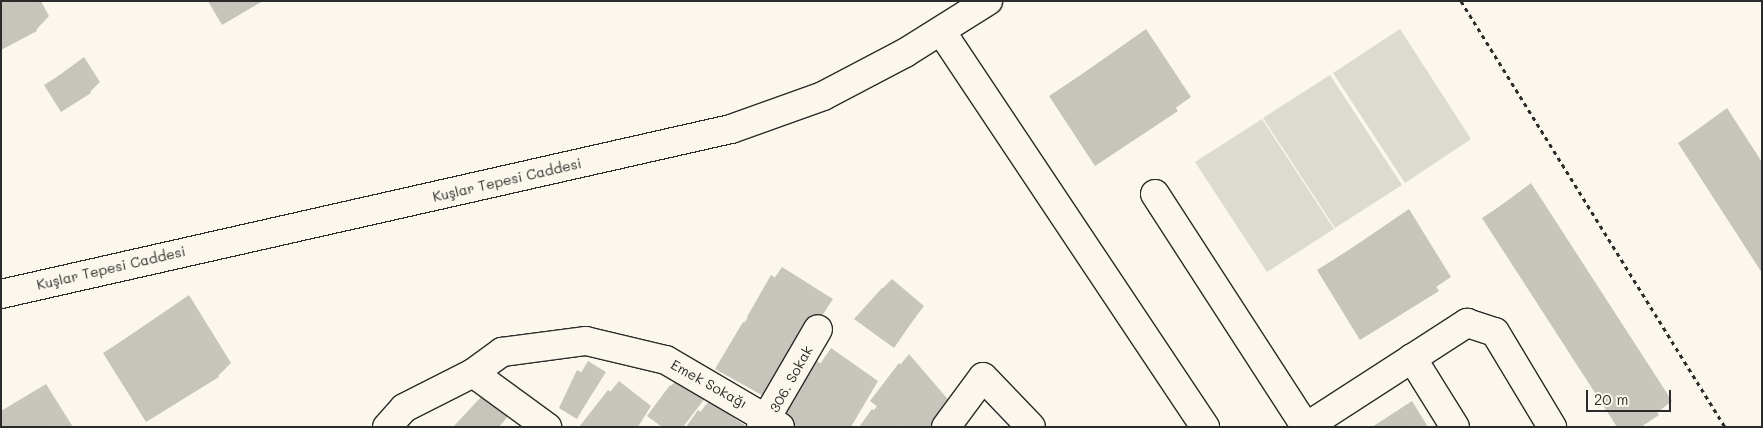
<!DOCTYPE html>
<meta charset="utf-8">
<style>
body{margin:0}
#map{position:relative;width:1763px;height:428px;overflow:hidden;background:#fbf7ec;font-family:Mali,sans-serif}
div>[style]{position:absolute}
.green>*{inset:0;background:#dddad0}
.shadow>*{inset:0;background:#0003}
.building>*{inset:0;background:#c7c4bc}
.path>*{height:3px;margin-top:-1.5px;transform-origin:0;background:repeating-linear-gradient(90deg,#2b2b2b 0 4px,transparent 0 8px)}
.roads{filter:drop-shadow(1px 0 #2b2b2b) drop-shadow(-1px 0 #2b2b2b) drop-shadow(0 1px #2b2b2b) drop-shadow(0 -1px #2b2b2b)}
.minor>*{height:28px;margin:-14px;padding:0 14px;transform-origin:14px;border-radius:14px;background:#fbf7ec}
span{translate:-50% -50%;white-space:nowrap;text-align:center;line-height:1.15;-webkit-text-stroke:5px #fbf7ec;paint-order:stroke}
.street-label{font-size:14px;color:#2b2b2b}
.frame{position:absolute;inset:0;border:2px solid #2b2b2b;pointer-events:none}
.scale{position:absolute;left:1586px;top:390px;width:85px;height:22px;box-sizing:border-box;border:2px solid #2b2b2b;border-top:0;padding-left:6px;font-size:15px;line-height:18px;white-space:nowrap;color:#2b2b2b;-webkit-text-stroke:4px #fbf7ec;paint-order:stroke}
</style>
<div id="map">
<div class="green">
<i style="clip-path:polygon(1400px 29px,1471px 139px,1405px 183px,1333px 73px)"></i>
<i style="clip-path:polygon(1330px 75px,1402px 185px,1335px 228px,1263px 118px)"></i>
<i style="clip-path:polygon(1262px 119px,1334px 229px,1267px 272px,1195px 162px)"></i>
</div>
<div class="shadow">
<i style="clip-path:polygon(1px 1px,41px 1px,49px 16px,36px 30px)"></i>
<i style="clip-path:polygon(1146px 29px,1191px 97px,1096px 164px,1051px 96px)"></i>
<i style="clip-path:polygon(84px 57px,100px 82px,90px 92px,46px 85px)"></i>
<i style="clip-path:polygon(1727px 108px,1762px 162px,1762px 271px,1679px 143px)"></i>
<i style="clip-path:polygon(1531px 183px,1672px 401px,1639px 427px,1484px 218px)"></i>
<i style="clip-path:polygon(1409px 209px,1451px 277px,1360px 338px,1318px 271px)"></i>
<i style="clip-path:polygon(782px 267px,833px 299px,776px 386px,744px 323px)"></i>
<i style="clip-path:polygon(892px 279px,924px 306px,894px 346px,882px 289px)"></i>
<i style="clip-path:polygon(189px 295px,231px 363px,218px 376px,104px 353px)"></i>
<i style="clip-path:polygon(831px 348px,878px 381px,851px 427px,799px 427px,784px 417px)"></i>
<i style="clip-path:polygon(909px 354px,952px 404px,937px 427px,860px 427px,878px 405px,871px 401px)"></i>
<i style="clip-path:polygon(588px 361px,606px 372px,577px 418px,560px 408px)"></i>
<i style="clip-path:polygon(680px 376px,706px 397px,683px 427px,664px 427px,671px 386px)"></i>
<i style="clip-path:polygon(619px 381px,651px 406px,638px 427px,581px 427px)"></i>
<i style="clip-path:polygon(46px 384px,73px 427px,1px 427px,1px 411px)"></i>
<i style="clip-path:polygon(492px 388px,517px 405px,499px 427px,482px 398px)"></i>
<i style="clip-path:polygon(709px 401px,746px 426px,688px 427px)"></i>
<i style="clip-path:polygon(1412px 401px,1428px 427px,1372px 427px)"></i>
</div>
<div class="building">
<i style="clip-path:polygon(1px 1px,21px 1px,37px 31px,1px 50px)"></i>
<i style="clip-path:polygon(208px 1px,263px 1px,222px 25px)"></i>
<i style="clip-path:polygon(1132px 41px,1178px 111px,1095px 166px,1049px 96px)"></i>
<i style="clip-path:polygon(74px 66px,91px 93px,61px 112px,44px 85px)"></i>
<i style="clip-path:polygon(1713px 120px,1762px 195px,1762px 273px,1678px 143px)"></i>
<i style="clip-path:polygon(1517px 195px,1659px 415px,1641px 427px,1617px 427px,1482px 218px)"></i>
<i style="clip-path:polygon(1395px 221px,1439px 291px,1360px 340px,1317px 270px)"></i>
<i style="clip-path:polygon(771px 275px,824px 310px,796px 351px,747px 317px)"></i>
<i style="clip-path:polygon(882px 288px,916px 316px,894px 348px,854px 319px)"></i>
<i style="clip-path:polygon(175px 308px,219px 377px,146px 422px,103px 353px)"></i>
<i style="clip-path:polygon(743px 322px,793px 357px,767px 398px,715px 369px)"></i>
<i style="clip-path:polygon(817px 361px,866px 395px,847px 427px,796px 427px,782px 418px)"></i>
<i style="clip-path:polygon(899px 363px,943px 414px,935px 427px,904px 427px,870px 401px)"></i>
<i style="clip-path:polygon(577px 370px,597px 382px,577px 419px,559px 408px)"></i>
<i style="clip-path:polygon(670px 385px,697px 407px,682px 427px,662px 427px,647px 416px)"></i>
<i style="clip-path:polygon(608px 390px,642px 416px,635px 427px,579px 427px)"></i>
<i style="clip-path:polygon(481px 397px,508px 416px,499px 427px,453px 427px)"></i>
<i style="clip-path:polygon(31px 398px,49px 427px,1px 427px,1px 416px)"></i>
<i style="clip-path:polygon(872px 409px,895px 427px,859px 427px)"></i>
<i style="clip-path:polygon(698px 410px,723px 427px,686px 427px)"></i>
<i style="clip-path:polygon(1398px 413px,1407px 427px,1377px 427px)"></i>
</div>
<div class="path">
<i style="left:1461px;top:1px;width:501px;rotate:58.21deg"></i>
</div>
<div class="roads">
<div class="minor">
<i style="left:941px;top:31px;width:476px;rotate:56.3deg"></i>
<i style="left:1155px;top:194px;width:278px;rotate:57.1deg"></i>
<i style="left:1px;top:294px;width:748px;rotate:-12.74deg"></i>
<i style="left:731px;top:129px;width:98px;rotate:-19.7deg"></i>
<i style="left:823px;top:96px;width:93px;rotate:-27.7deg"></i>
<i style="left:905px;top:53px;width:98px;rotate:-32.1deg"></i>
<i style="left:1412px;top:358px;width:81px;rotate:58.1deg"></i>
<i style="left:473px;top:373px;width:92px;rotate:36.1deg"></i>
<i style="left:387px;top:427px;width:25px;rotate:-48deg"></i>
<i style="left:404px;top:408px;width:77px;rotate:-26.9deg"></i>
<i style="left:473px;top:373px;width:36px;rotate:-36deg"></i>
<i style="left:502px;top:352px;width:85px;rotate:-7.5deg"></i>
<i style="left:586px;top:341px;width:82px;rotate:13.4deg"></i>
<i style="left:666px;top:360px;width:132px;rotate:30.4deg"></i>
<i style="left:761px;top:427px;width:113px;rotate:-59.8deg"></i>
<i style="left:946px;top:427px;width:62px;rotate:-53.5deg"></i>
<i style="left:983px;top:377px;width:69px;rotate:46.2deg"></i>
<i style="left:1306px;top:427px;width:192px;rotate:-32.9deg"></i>
<i style="left:1467px;top:323px;width:29px;rotate:18deg"></i>
<i style="left:1495px;top:332px;width:111px;rotate:59deg"></i>
</div>
</div>
<div class="street-label">
<span style="left:507px;top:180px;rotate:-13deg">Kuşlar Tepesi Caddesi</span>
<span style="left:111px;top:268px;rotate:-13deg">Kuşlar Tepesi Caddesi</span>
<span style="left:791px;top:379px;rotate:-61deg">306. Sokak</span>
<span style="left:709px;top:384px;rotate:29deg">Emek Sokağı</span>
</div>
<div class="frame"></div>
<div class="scale">20 m</div>
</div>
